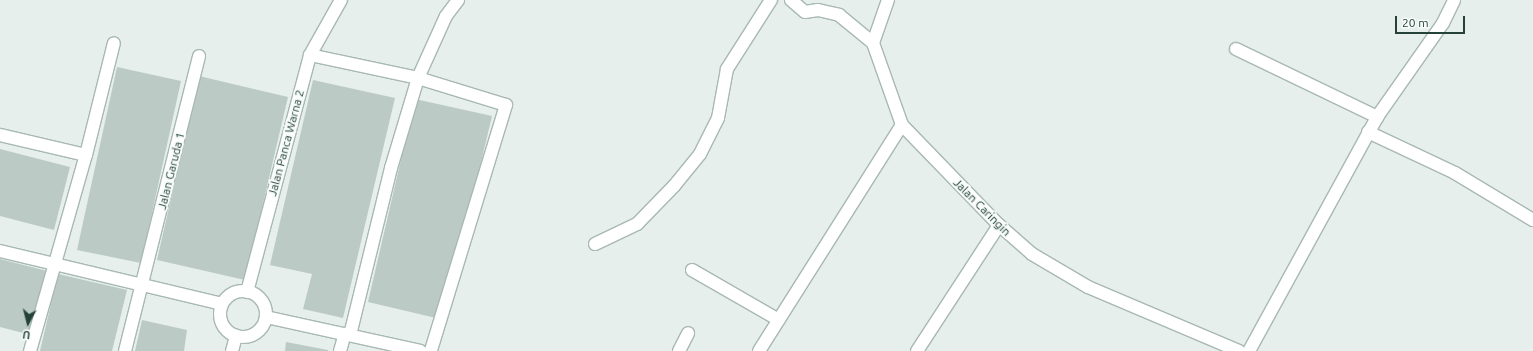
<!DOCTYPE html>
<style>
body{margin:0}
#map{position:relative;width:1533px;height:351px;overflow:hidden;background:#e6efeb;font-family:Ubuntu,sans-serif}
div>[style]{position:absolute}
.building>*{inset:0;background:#bbcac4}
.roads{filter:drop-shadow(1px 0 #a8b8b2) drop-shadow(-1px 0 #a8b8b2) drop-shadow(0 1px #a8b8b2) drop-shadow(0 -1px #a8b8b2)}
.minor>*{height:12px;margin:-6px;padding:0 6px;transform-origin:6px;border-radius:6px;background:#fff}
.minor>.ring{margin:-6px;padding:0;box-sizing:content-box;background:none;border:12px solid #fff;border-radius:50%}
span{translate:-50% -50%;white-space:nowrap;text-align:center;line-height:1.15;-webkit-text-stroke:4px #f7fbf9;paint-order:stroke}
.street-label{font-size:12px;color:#24423a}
.north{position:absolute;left:8px;top:303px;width:40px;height:40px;-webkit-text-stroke:3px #f7fbf9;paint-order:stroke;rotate:187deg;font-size:11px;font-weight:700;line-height:16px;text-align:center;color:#24423a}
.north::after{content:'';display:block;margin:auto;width:14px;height:18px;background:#24423a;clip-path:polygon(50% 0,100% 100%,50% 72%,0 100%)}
.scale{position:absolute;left:1395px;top:16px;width:70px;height:18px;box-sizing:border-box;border:2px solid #24423a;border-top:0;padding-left:5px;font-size:12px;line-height:14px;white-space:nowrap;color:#24423a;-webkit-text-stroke:3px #f7fbf9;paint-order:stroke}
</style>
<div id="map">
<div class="building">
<i style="clip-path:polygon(117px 67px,181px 81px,141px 263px,77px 250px)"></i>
<i style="clip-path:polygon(199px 76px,288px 97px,245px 280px,157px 260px)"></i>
<i style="clip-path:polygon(313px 80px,395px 98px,343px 318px,303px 309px,312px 274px,270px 265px)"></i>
<i style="clip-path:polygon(415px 99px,492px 116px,473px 196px,460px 233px,436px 318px,368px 302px)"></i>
<i style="clip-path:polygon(0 149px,70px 167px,54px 230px,0 216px)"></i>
<i style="clip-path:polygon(0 259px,47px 271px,31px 335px,0 327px)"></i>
<i style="clip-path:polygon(58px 274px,127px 290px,112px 351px,40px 351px)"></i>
<i style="clip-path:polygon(142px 320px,187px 330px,184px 351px,135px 351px)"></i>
<i style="clip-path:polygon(286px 342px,328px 350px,328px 351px,285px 351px)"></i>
</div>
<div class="roads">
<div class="minor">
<i style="left:791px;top:0;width:18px;rotate:41deg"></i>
<i style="left:805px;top:12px;width:13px;rotate:-9deg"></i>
<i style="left:818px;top:10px;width:22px;rotate:13deg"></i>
<i style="left:839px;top:15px;width:44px;rotate:39.5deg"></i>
<i style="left:873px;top:43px;width:87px;rotate:70.5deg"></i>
<i style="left:902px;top:125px;width:139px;rotate:45.9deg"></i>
<i style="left:999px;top:225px;width:44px;rotate:41.3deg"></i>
<i style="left:1032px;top:254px;width:65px;rotate:30.5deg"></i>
<i style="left:1088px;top:287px;width:164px;rotate:23deg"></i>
<i style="left:873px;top:43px;width:46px;rotate:-70.8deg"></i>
<i style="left:1236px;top:49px;width:157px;rotate:25.7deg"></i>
<i style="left:310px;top:55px;width:110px;rotate:12deg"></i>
<i style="left:418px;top:78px;width:92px;rotate:17.1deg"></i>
<i style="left:506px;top:105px;width:257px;rotate:107deg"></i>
<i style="left:1368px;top:132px;width:96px;rotate:25.2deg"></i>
<i style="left:1455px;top:173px;width:91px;rotate:31.1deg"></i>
<i style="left:0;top:135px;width:88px;rotate:13.1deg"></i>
<i style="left:595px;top:244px;width:47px;rotate:-25.5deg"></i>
<i style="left:637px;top:224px;width:53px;rotate:-45.8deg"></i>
<i style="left:674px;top:186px;width:41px;rotate:-50.9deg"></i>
<i style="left:700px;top:154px;width:40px;rotate:-63.4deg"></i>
<i style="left:718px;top:118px;width:50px;rotate:-79.6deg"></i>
<i style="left:727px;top:69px;width:82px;rotate:-57.5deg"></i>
<i style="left:0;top:251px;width:228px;rotate:13.4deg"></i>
<i style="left:692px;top:270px;width:100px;rotate:29.9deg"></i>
<i class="ring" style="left:220px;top:291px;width:34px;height:34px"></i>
<i style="left:247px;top:292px;width:245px;rotate:-75.1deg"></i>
<i style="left:310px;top:55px;width:63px;rotate:-60.6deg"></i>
<i style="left:266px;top:317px;width:158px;rotate:12.4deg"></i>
<i style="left:350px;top:335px;width:172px;rotate:-76.2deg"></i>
<i style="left:391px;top:168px;width:94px;rotate:-73.3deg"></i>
<i style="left:418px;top:78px;width:68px;rotate:-65.7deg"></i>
<i style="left:446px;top:16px;width:20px;rotate:-53deg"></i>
<i style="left:30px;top:351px;width:204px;rotate:-74.1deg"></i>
<i style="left:86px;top:155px;width:115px;rotate:-76deg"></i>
<i style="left:125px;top:351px;width:304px;rotate:-75.9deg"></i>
<i style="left:232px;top:351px;width:16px;rotate:-75deg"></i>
<i style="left:340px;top:351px;width:18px;rotate:-74deg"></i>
<i style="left:679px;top:351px;width:20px;rotate:-63deg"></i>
<i style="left:759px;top:351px;width:267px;rotate:-57.7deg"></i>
<i style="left:917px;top:351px;width:150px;rotate:-56.9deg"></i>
<i style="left:1249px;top:351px;width:267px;rotate:-61.3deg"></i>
<i style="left:1377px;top:117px;width:115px;rotate:-54.9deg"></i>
<i style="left:1443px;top:23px;width:25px;rotate:-64deg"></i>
</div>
</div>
<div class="street-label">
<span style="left:286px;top:143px;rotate:-75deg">Jalan Panca Warna 2</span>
<span style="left:171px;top:171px;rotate:-76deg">Jalan Garuda 1</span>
<span style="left:982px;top:207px;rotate:45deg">Jalan Caringin</span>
</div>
<div class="north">U</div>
<div class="scale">20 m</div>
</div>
